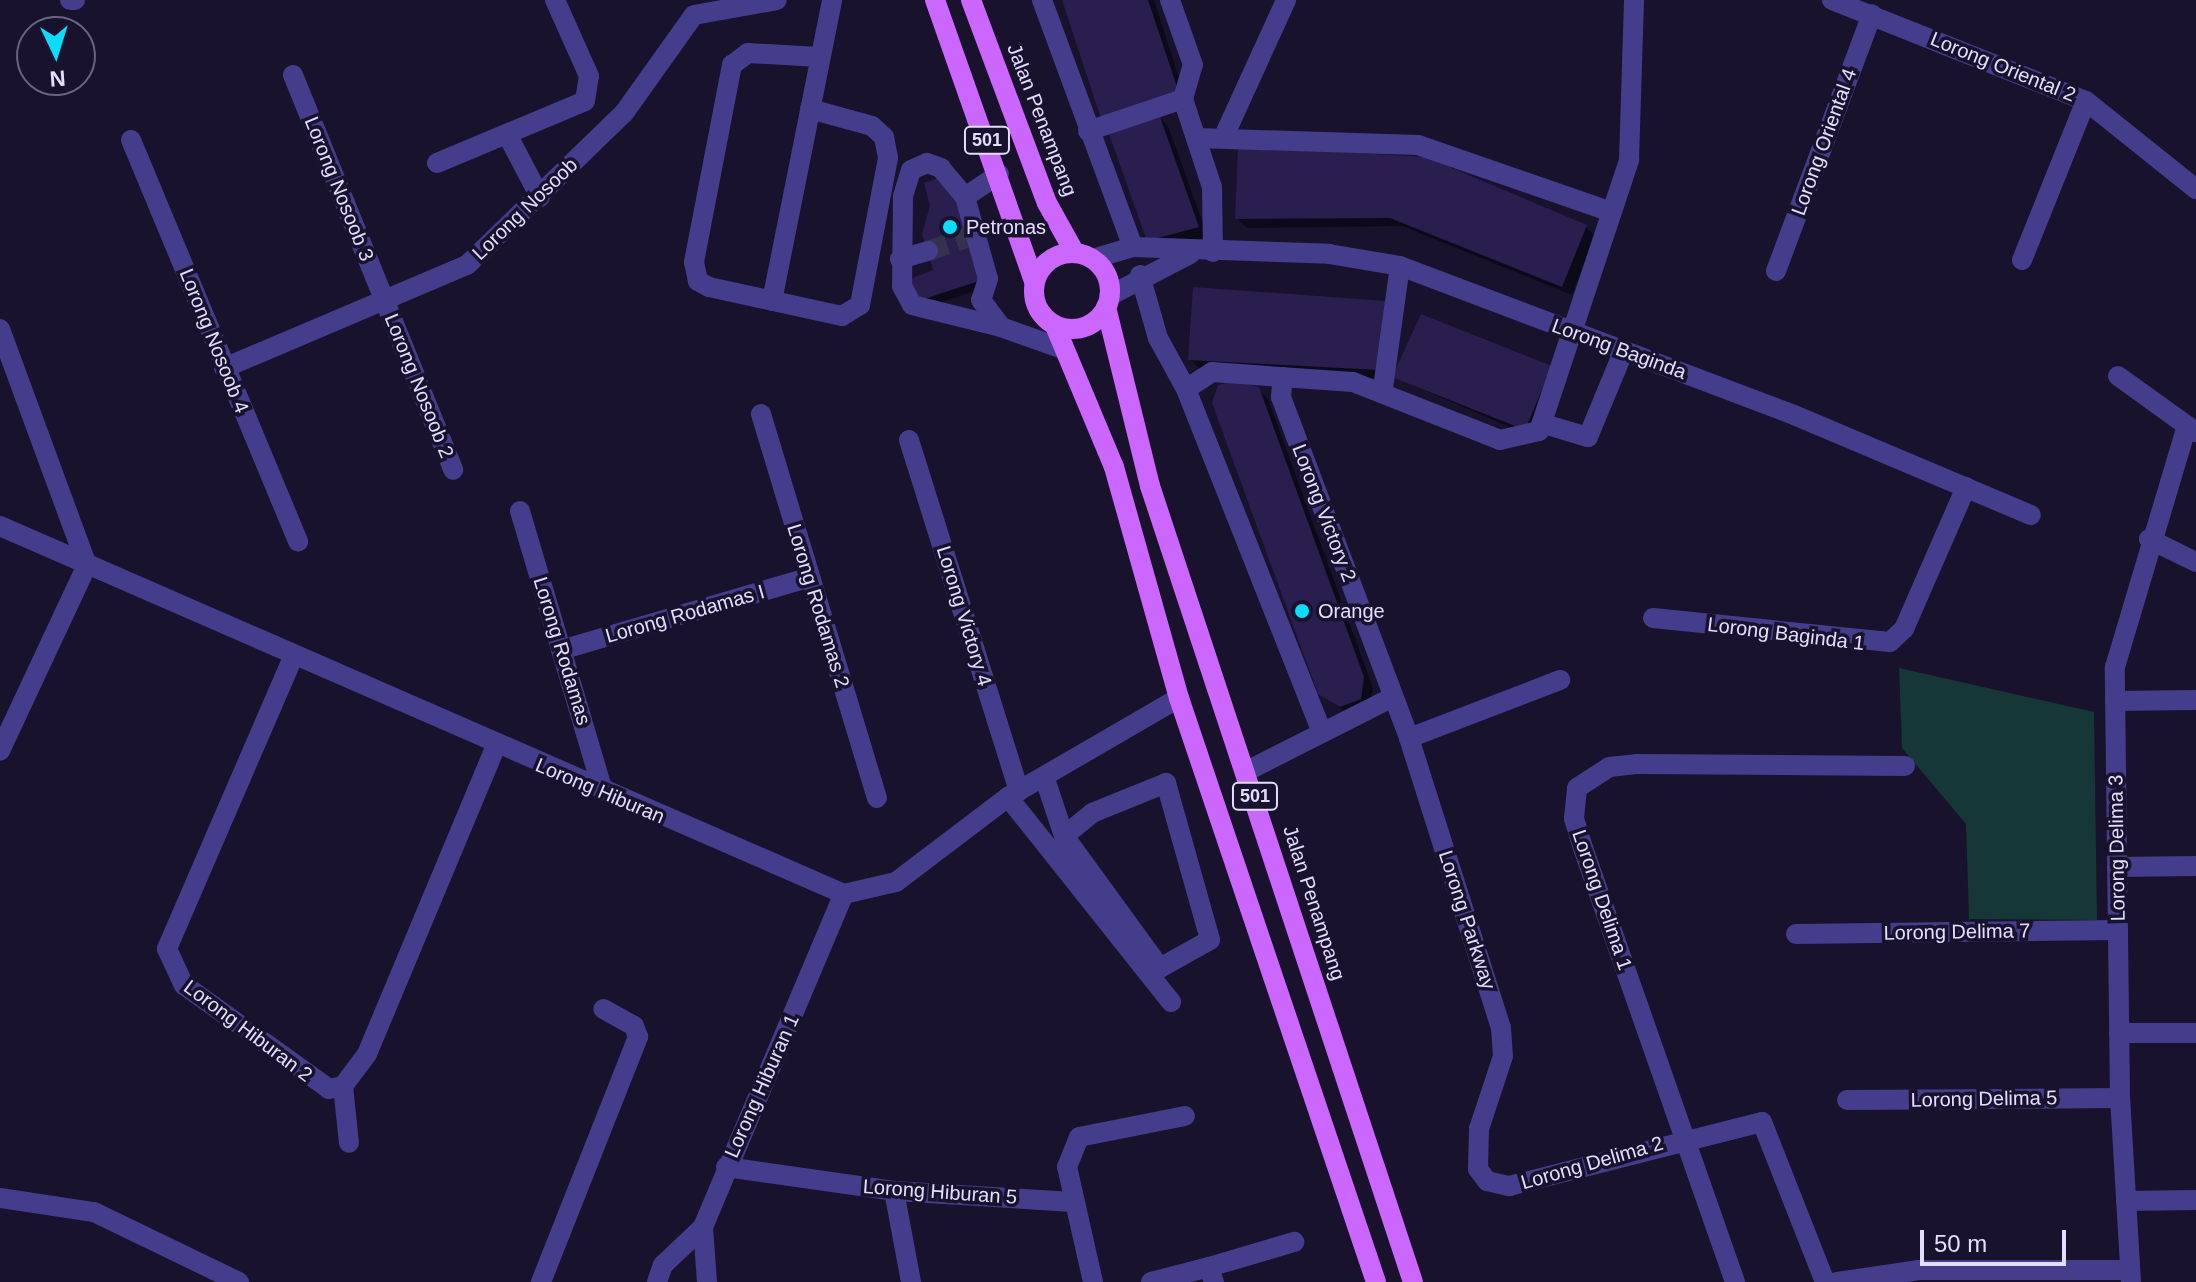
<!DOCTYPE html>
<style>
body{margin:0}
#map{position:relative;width:2196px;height:1282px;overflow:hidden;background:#18122d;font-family:Arial,sans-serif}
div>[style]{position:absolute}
.green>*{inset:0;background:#153737}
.shadow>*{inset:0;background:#0007}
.building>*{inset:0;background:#291e4e}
.minor-tunnel>*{height:20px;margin-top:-10px;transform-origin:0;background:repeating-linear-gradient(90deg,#36314c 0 20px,transparent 0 30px)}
.minor>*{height:20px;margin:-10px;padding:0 10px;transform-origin:10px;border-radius:10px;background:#433d8b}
.major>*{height:20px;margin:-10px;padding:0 10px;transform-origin:10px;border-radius:10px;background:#cb66fe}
.major>.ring{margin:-10px;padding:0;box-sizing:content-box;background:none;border:20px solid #cb66fe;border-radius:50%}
.dots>*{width:22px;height:22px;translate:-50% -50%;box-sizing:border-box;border:4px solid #18122d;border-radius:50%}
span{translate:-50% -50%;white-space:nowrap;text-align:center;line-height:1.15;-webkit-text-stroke:7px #18122d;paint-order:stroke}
.shield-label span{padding:2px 6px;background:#18122d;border:2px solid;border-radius:6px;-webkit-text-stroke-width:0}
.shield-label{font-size:18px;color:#e3deff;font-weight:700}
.street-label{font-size:20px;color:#e3deff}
.poi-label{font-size:20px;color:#e3deff}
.left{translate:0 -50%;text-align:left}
.north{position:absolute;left:16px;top:16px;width:80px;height:80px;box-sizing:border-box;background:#18122d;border:2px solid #696481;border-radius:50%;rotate:176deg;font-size:22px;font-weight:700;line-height:32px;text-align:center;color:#e3deff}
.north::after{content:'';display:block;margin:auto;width:28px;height:36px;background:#0bdcfd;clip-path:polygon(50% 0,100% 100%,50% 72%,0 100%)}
.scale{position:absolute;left:1920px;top:1230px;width:146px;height:36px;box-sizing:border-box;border:4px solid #e3deff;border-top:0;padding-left:10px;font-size:24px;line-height:28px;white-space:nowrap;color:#e3deff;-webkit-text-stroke:6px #18122d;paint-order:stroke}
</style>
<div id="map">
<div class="green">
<i style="clip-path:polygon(1899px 668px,2094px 712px,2097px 920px,1969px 919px,1966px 824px,1902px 748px)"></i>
</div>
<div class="shadow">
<i style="clip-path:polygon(1064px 0,1154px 0,1187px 103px,1157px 114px,1168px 126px,1208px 237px,1159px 250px)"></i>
<i style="clip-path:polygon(1240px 148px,1586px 227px,1595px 236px,1572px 295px,1402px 226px,1247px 228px,1237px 218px)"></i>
<i style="clip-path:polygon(952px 185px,990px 286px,927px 307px,920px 300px,936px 271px)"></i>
<i style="clip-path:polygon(1386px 303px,1388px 379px,1200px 369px,1190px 359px)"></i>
<i style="clip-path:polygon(1550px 367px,1535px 438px,1394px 377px)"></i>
<i style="clip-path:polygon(1258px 389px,1268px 399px,1373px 688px,1370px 709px,1351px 716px,1320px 693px)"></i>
</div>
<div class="building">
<i style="clip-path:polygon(1062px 0,1148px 0,1179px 93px,1102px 122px)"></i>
<i style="clip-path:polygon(1159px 114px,1199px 227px,1147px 241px,1108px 131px)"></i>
<i style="clip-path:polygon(1238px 146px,1426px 157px,1587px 225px,1562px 287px,1390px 218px,1235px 219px)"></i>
<i style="clip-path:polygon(946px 175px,985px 279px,918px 301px,910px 279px,933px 270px,922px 234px,930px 206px,924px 183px)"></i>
<i style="clip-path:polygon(1193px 287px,1386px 301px,1379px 370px,1188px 360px)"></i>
<i style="clip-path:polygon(1421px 314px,1552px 366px,1525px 430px,1392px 377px)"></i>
<i style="clip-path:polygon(1234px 381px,1259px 387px,1364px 677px,1361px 699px,1340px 707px,1318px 694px,1212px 403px,1218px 385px)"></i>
</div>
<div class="minor-tunnel">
<i style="left:928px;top:251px;width:43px;rotate:-18.9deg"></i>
</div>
<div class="minor">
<i style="left:70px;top:0;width:5px"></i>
<i style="left:1042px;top:0;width:263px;rotate:69.8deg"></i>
<i style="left:1832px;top:0;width:273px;rotate:21.7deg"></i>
<i style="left:2086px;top:101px;width:141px;rotate:38.7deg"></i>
<i style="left:293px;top:75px;width:426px;rotate:67.9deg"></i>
<i style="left:1183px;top:99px;width:93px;rotate:71.8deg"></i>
<i style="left:1212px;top:187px;width:65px;rotate:89.1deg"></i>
<i style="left:810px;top:109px;width:64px;rotate:15.3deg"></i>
<i style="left:872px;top:126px;width:16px;rotate:43deg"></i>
<i style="left:884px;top:137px;width:21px;rotate:79deg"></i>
<i style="left:888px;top:158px;width:150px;rotate:100.8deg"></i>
<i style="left:860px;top:305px;width:21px;rotate:149deg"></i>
<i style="left:842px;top:316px;width:136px;rotate:-167.7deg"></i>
<i style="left:709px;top:287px;width:13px;rotate:-151deg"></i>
<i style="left:698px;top:281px;width:19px;rotate:-102deg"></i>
<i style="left:694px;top:262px;width:201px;rotate:-79.1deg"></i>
<i style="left:732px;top:65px;width:20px;rotate:-37deg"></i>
<i style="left:748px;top:53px;width:72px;rotate:3.2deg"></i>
<i style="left:1088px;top:131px;width:100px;rotate:-18.6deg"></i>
<i style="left:1183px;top:99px;width:35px;rotate:-74deg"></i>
<i style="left:1193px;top:65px;width:69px;rotate:-109.5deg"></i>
<i style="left:1225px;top:134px;width:147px;rotate:-65.5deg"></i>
<i style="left:508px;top:136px;width:69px;rotate:62.3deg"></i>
<i style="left:1196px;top:138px;width:222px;rotate:1.8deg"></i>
<i style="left:1418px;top:145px;width:204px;rotate:19.1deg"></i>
<i style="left:131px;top:140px;width:435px;rotate:67.4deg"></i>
<i style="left:437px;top:163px;width:160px;rotate:-22.7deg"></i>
<i style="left:585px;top:101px;width:25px;rotate:-81deg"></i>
<i style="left:589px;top:76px;width:83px;rotate:-114.1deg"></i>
<i style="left:999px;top:174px;width:41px;rotate:145.9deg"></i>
<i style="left:965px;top:197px;width:85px;rotate:74.3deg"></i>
<i style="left:988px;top:279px;width:22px;rotate:108deg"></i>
<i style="left:981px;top:300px;width:34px;rotate:53deg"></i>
<i style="left:1001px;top:327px;width:63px;rotate:19.6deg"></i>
<i style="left:965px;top:197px;width:38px;rotate:-130deg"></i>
<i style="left:941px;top:168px;width:15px;rotate:-160deg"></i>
<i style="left:927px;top:163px;width:17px;rotate:156deg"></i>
<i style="left:911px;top:170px;width:27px;rotate:107deg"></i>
<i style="left:903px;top:196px;width:90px;rotate:90.6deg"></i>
<i style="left:902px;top:286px;width:21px;rotate:62deg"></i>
<i style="left:912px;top:305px;width:92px;rotate:13.9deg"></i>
<i style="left:900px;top:259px;width:29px;rotate:-16deg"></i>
<i style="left:1092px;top:259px;width:43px;rotate:-16.3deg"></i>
<i style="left:1133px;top:247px;width:196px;rotate:2deg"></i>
<i style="left:1329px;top:254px;width:72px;rotate:9.6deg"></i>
<i style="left:1400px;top:266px;width:421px;rotate:20.7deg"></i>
<i style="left:1794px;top:415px;width:257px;rotate:22.9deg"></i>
<i style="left:2022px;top:260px;width:171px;rotate:-68.1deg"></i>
<i style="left:1776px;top:271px;width:274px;rotate:-69.5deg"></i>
<i style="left:1140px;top:275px;width:66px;rotate:74.1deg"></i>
<i style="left:1158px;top:338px;width:58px;rotate:61.2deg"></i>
<i style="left:1186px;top:389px;width:370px;rotate:68.4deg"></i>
<i style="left:1109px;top:296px;width:91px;rotate:-27.4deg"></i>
<i style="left:772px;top:301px;width:307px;rotate:-78.7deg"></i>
<i style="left:0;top:329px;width:252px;rotate:69.8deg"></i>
<i style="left:87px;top:565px;width:205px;rotate:115.1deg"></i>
<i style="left:224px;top:368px;width:264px;rotate:-23deg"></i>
<i style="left:467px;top:265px;width:219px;rotate:-44.1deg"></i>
<i style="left:624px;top:113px;width:120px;rotate:-54.5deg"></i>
<i style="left:694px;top:15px;width:84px;rotate:-10.2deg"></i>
<i style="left:2118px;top:376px;width:96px;rotate:35.7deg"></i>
<i style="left:1283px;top:377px;width:20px;rotate:96deg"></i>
<i style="left:1281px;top:397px;width:364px;rotate:69.4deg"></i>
<i style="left:1409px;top:738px;width:304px;rotate:72.4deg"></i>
<i style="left:1501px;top:1028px;width:28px;rotate:86deg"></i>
<i style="left:1503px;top:1056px;width:77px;rotate:108.2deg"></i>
<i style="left:1479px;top:1129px;width:40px;rotate:91.4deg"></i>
<i style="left:1478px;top:1169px;width:15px;rotate:53deg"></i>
<i style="left:1487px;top:1181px;width:23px;rotate:13deg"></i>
<i style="left:1509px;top:1186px;width:261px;rotate:-14.2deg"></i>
<i style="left:1762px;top:1122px;width:172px;rotate:68.5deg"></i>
<i style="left:1383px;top:388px;width:123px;rotate:-82.1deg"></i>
<i style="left:1186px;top:389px;width:31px;rotate:-33deg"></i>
<i style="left:1212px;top:372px;width:141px;rotate:4.1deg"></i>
<i style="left:1353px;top:382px;width:158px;rotate:21.5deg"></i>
<i style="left:1500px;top:440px;width:40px;rotate:-13deg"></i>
<i style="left:1539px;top:431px;width:286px;rotate:-71.6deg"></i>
<i style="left:1629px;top:160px;width:160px;rotate:-88.2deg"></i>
<i style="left:761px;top:414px;width:401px;rotate:73.2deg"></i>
<i style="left:1544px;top:424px;width:46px;rotate:16.5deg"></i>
<i style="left:1588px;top:437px;width:94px;rotate:-67.5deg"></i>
<i style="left:909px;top:440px;width:368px;rotate:72.6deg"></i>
<i style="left:520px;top:511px;width:292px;rotate:73.5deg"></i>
<i style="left:0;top:526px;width:921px;rotate:23.56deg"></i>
<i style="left:844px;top:894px;width:53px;rotate:-13deg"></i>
<i style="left:896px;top:882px;width:141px;rotate:-37.2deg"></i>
<i style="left:1008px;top:797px;width:198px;rotate:-30.1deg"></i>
<i style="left:2149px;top:539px;width:52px;rotate:26.1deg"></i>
<i style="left:1653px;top:618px;width:238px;rotate:5.8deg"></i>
<i style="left:1890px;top:642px;width:19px;rotate:-43deg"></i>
<i style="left:1904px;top:629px;width:155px;rotate:-66.4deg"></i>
<i style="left:561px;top:650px;width:257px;rotate:-16.3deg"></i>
<i style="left:294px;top:655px;width:320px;rotate:113.4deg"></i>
<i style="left:167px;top:949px;width:40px;rotate:65deg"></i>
<i style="left:184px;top:985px;width:178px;rotate:35.6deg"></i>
<i style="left:329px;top:1089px;width:14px;rotate:-12deg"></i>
<i style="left:343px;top:1086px;width:40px;rotate:-53deg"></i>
<i style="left:367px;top:1054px;width:332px;rotate:-67.3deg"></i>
<i style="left:2115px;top:701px;width:81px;rotate:-0.7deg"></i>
<i style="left:1409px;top:738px;width:162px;rotate:-21deg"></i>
<i style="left:1247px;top:771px;width:164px;rotate:-26.9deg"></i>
<i style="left:1045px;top:779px;width:60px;rotate:71.6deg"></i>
<i style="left:1166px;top:783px;width:163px;rotate:74.3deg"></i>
<i style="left:1210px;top:940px;width:57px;rotate:150.8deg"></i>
<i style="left:1160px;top:968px;width:163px;rotate:-126deg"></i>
<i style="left:1064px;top:836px;width:36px;rotate:-39deg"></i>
<i style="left:1092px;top:813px;width:80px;rotate:-22.1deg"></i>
<i style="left:1008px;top:797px;width:262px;rotate:51.5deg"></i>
<i style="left:2117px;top:867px;width:79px;rotate:-0.7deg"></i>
<i style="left:1796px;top:934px;width:322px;rotate:-0.7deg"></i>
<i style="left:2119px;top:1033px;width:77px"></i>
<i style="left:343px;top:1086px;width:57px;rotate:84deg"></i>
<i style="left:1847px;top:1100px;width:273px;rotate:-0.4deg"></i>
<i style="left:726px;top:1167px;width:170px;rotate:8.1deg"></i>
<i style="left:894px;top:1191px;width:179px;rotate:3.5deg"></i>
<i style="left:894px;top:1191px;width:93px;rotate:79.4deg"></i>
<i style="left:0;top:1198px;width:95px;rotate:8.5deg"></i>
<i style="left:94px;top:1212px;width:161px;rotate:25.8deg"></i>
<i style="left:2126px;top:1201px;width:70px;rotate:-0.8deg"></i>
<i style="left:1209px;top:1267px;width:89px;rotate:-16.4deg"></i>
<i style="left:541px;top:1282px;width:264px;rotate:-68.4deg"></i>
<i style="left:638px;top:1037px;width:12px;rotate:-110deg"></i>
<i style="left:634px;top:1026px;width:35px;rotate:-151deg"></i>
<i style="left:657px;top:1282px;width:18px;rotate:-71deg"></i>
<i style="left:663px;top:1265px;width:55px;rotate:-43.5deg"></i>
<i style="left:707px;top:1282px;width:55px;rotate:-94.2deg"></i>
<i style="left:703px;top:1227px;width:362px;rotate:-67.1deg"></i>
<i style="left:1093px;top:1282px;width:118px;rotate:-102.7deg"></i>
<i style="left:1067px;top:1167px;width:32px;rotate:-68deg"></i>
<i style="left:1079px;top:1137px;width:108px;rotate:-11.2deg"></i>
<i style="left:1151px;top:1282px;width:60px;rotate:-14.5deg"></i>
<i style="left:1209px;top:1267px;width:16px;rotate:72deg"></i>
<i style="left:1735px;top:1282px;width:460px;rotate:-109.3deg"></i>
<i style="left:1583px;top:848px;width:31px;rotate:-107deg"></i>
<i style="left:1574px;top:818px;width:30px;rotate:-84deg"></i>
<i style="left:1577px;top:788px;width:38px;rotate:-33deg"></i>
<i style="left:1609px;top:767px;width:27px;rotate:-6deg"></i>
<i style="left:1636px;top:764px;width:269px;rotate:0.4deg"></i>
<i style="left:1837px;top:1282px;width:83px;rotate:-8.3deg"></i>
<i style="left:1919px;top:1270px;width:211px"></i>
<i style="left:2131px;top:1282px;width:184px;rotate:-93.4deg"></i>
<i style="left:2120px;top:1098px;width:431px;rotate:-90.7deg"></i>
<i style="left:2115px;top:667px;width:252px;rotate:-73.4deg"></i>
</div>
<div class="major">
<i style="left:935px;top:0;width:298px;rotate:70.6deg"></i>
<i style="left:971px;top:0;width:217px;rotate:69.5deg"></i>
<i style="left:1047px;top:203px;width:57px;rotate:60.8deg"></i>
<i class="ring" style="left:1034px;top:253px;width:56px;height:56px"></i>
<i style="left:1106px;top:307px;width:184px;rotate:76.2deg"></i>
<i style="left:1150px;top:486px;width:838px;rotate:71.72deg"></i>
<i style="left:1055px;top:326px;width:153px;rotate:67.3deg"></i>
<i style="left:1114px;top:467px;width:240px;rotate:74.3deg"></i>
<i style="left:1179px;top:698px;width:616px;rotate:71.36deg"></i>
</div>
<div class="dots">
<i style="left:950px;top:227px;background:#0bdcfd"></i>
<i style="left:1302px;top:611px;background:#0bdcfd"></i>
</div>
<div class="shield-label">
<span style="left:987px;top:140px">501</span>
<span style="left:1255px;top:796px">501</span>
</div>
<div class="street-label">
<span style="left:2003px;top:67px;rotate:22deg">Lorong Oriental 2</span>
<span style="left:1042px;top:120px;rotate:69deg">Jalan Penampang</span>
<span style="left:1824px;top:142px;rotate:-70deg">Lorong Oriental 4</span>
<span style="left:339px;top:189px;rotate:68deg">Lorong Nosoob 3</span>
<span style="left:525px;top:209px;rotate:-44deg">Lorong Nosoob</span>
<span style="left:214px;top:341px;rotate:68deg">Lorong Nosoob 4</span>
<span style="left:1619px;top:349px;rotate:20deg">Lorong Baginda</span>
<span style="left:419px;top:386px;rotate:68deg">Lorong Nosoob 2</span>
<span style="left:1324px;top:513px;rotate:69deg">Lorong Victory 2</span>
<span style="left:818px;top:606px;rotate:73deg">Lorong Rodamas 2</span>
<span style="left:685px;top:614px;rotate:-16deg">Lorong Rodamas I</span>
<span style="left:964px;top:616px;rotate:73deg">Lorong Victory 4</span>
<span style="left:1786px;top:634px;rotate:7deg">Lorong Baginda 1</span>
<span style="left:562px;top:651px;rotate:73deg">Lorong Rodamas</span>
<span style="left:600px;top:791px;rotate:23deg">Lorong Hiburan</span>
<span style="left:2117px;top:848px;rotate:-91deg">Lorong Delima 3</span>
<span style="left:1602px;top:900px;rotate:71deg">Lorong Delima 1</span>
<span style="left:1314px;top:903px;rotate:72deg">Jalan Penampang</span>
<span style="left:1467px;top:920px;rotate:72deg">Lorong Parkway</span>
<span style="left:1957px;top:932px;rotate:-1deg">Lorong Delima 7</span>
<span style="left:248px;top:1031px;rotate:37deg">Lorong Hiburan 2</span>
<span style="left:762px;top:1086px;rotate:-66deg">Lorong Hiburan 1</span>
<span style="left:1984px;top:1099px;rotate:-1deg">Lorong Delima 5</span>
<span style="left:1592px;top:1163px;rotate:-16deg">Lorong Delima 2</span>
<span style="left:940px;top:1192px;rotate:4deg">Lorong Hiburan 5</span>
</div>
<div class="poi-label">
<span class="left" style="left:966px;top:227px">Petronas</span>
<span class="left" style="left:1318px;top:611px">Orange</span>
</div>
<div class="north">N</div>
<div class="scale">50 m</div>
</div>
